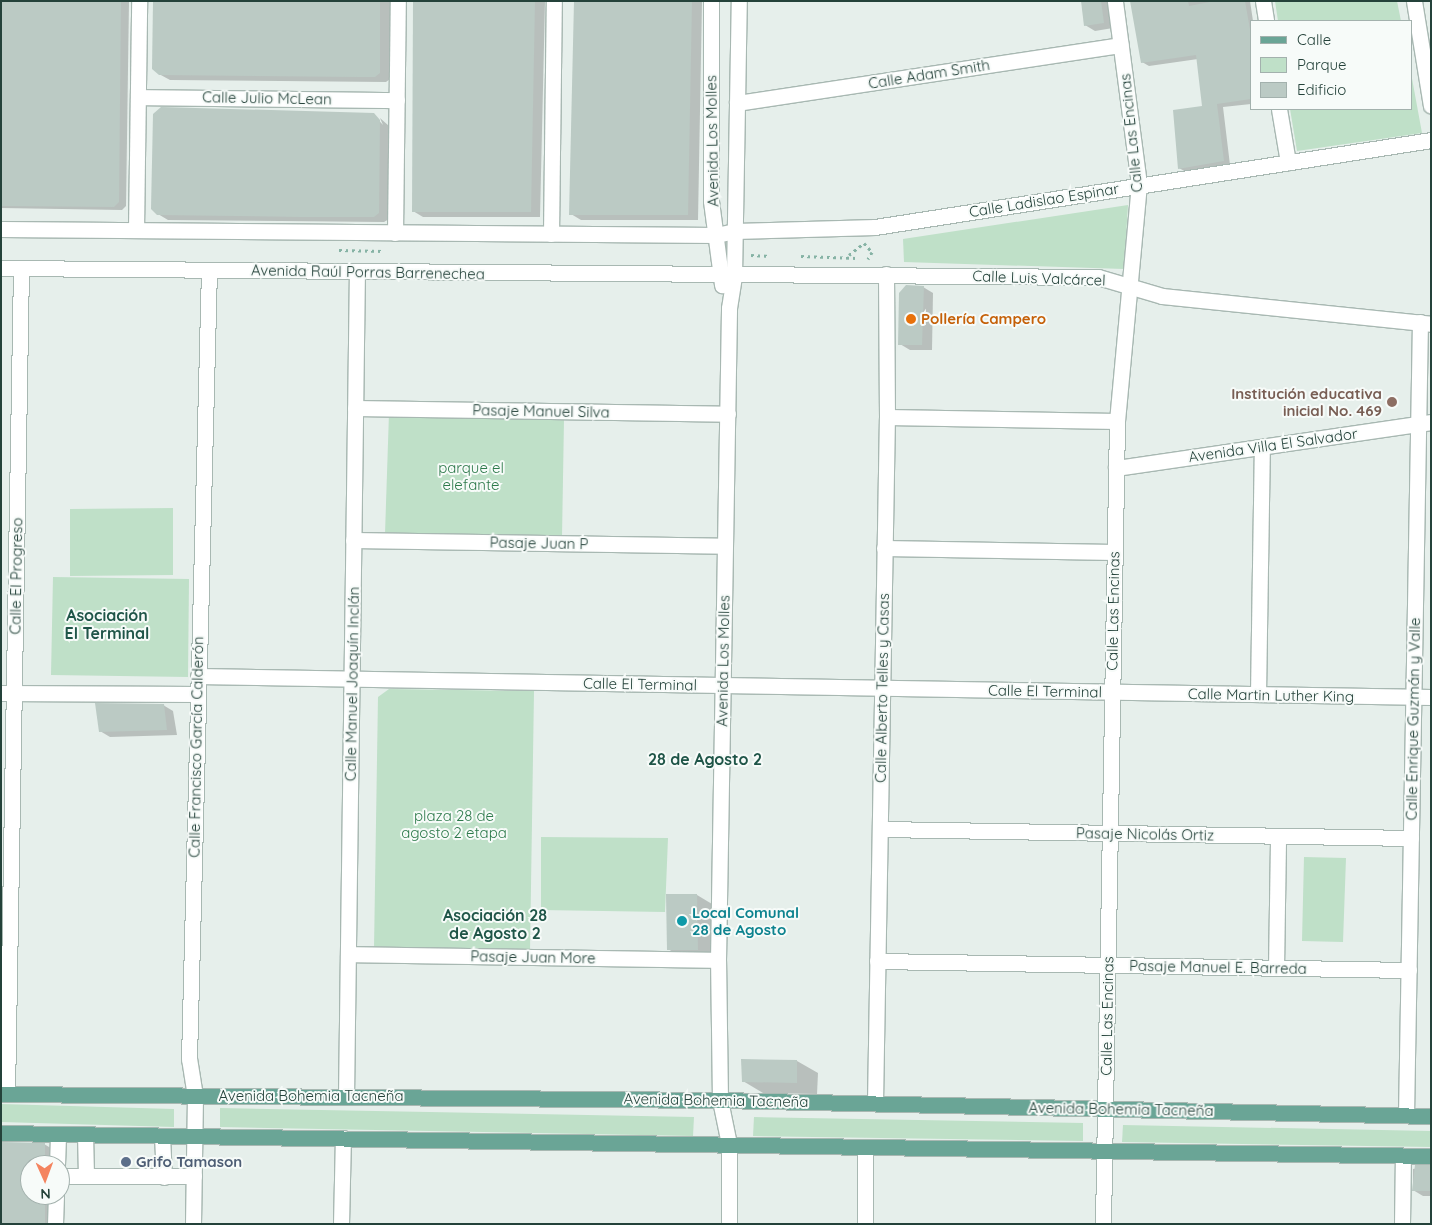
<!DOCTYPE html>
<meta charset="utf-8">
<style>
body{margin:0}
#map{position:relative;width:1432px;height:1225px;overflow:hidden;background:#e6efeb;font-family:Quicksand,sans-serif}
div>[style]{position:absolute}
.green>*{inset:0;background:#bfe0c8}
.shadow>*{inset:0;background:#0003}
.building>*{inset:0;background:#bbcac4}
.path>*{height:3px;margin-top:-1.5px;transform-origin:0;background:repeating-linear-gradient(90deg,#86b3a5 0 2.5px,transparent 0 6.5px)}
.roads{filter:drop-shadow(1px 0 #a8b8b2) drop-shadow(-1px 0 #a8b8b2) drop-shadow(0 1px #a8b8b2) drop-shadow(0 -1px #a8b8b2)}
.minor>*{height:15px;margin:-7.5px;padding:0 7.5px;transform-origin:7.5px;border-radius:7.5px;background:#fff}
.major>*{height:15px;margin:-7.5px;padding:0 7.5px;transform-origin:7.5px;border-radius:7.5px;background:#6aa596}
.dots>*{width:14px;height:14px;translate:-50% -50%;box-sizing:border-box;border:2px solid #f7fbf9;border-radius:50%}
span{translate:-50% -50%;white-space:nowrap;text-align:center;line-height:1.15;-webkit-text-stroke:4px #f7fbf9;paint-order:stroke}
.street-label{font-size:15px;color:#24423a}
.food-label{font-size:15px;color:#c56008;font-weight:700}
.left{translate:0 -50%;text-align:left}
.education-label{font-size:15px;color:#785e54;font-weight:700}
.right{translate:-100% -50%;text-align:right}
.park-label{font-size:15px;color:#2d7a4b}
.culture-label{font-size:15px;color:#0d838f;font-weight:700}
.service-label{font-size:15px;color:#4e5e75;font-weight:700}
.neighbourhood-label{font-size:16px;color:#1f5548;font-weight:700}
.frame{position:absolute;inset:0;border:2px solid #24423a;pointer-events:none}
.legend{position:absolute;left:1250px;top:20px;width:162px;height:90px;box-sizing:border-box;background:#f7fbf9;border:1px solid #a3b1ad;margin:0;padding:6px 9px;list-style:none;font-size:15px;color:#24423a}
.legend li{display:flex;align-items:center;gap:10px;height:25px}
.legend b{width:25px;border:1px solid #a3b1ad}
.north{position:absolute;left:20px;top:1155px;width:50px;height:50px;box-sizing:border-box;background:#f7fbf9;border:1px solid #a3b1ad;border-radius:50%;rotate:178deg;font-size:14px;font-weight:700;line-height:20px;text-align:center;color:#24423a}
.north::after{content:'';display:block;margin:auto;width:18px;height:22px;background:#f4845f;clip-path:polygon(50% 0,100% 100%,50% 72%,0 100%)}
</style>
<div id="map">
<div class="green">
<i style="clip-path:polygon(1275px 1px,1397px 1px,1401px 21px,1278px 21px)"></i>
<i style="clip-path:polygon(1411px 73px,1422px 133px,1297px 151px,1290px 109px,1411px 109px)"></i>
<i style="clip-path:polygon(1128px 205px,1124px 269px,904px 262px,903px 239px)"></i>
<i style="clip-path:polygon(389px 413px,564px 419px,562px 537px,385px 534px)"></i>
<i style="clip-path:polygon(173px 508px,173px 575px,70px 576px,70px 509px)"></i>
<i style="clip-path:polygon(53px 577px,189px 579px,188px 677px,51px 675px)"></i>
<i style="clip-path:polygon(389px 689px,534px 691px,530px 951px,374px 949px,378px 697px)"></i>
<i style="clip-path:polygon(541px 837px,668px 838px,665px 912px,541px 910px)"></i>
<i style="clip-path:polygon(1304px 857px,1346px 858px,1343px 942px,1302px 941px)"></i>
<i style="clip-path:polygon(1px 1104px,174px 1109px,174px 1127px,1px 1122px)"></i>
<i style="clip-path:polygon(220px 1108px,694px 1117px,693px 1136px,220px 1127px)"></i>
<i style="clip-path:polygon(754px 1117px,1083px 1123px,1083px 1141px,753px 1136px)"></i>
<i style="clip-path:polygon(1123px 1125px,1431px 1131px,1431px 1147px,1122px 1142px)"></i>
</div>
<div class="shadow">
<i style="clip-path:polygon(1px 1px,129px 1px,126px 206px,122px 210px,1px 208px)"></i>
<i style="clip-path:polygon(155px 1px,390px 1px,390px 79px,386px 82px,170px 80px,159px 74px)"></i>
<i style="clip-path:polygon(414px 1px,545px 1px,540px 217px,423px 217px,413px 211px)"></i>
<i style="clip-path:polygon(575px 1px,702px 1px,698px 220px,581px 220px,571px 214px)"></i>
<i style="clip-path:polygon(1082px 1px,1110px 1px,1113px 28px,1095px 31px,1085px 25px)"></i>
<i style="clip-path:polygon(1131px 1px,1250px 1px,1253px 21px,1251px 104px,1223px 107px,1230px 165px,1186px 172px,1179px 168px,1204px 107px,1198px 59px,1149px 66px,1142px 62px)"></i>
<i style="clip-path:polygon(373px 114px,383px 125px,380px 118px,389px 126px,389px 219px,384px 222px,168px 220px,158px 214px)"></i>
<i style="clip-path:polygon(923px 287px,933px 293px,932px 350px,910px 350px,900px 344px)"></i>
<i style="clip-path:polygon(163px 705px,173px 711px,177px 735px,110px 737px,100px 731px)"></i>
<i style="clip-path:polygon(697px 895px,712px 904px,713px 958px,683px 958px,668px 949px)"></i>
<i style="clip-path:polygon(743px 1060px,797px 1061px,818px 1073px,817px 1094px,763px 1093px,743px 1081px)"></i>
<i style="clip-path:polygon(1px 1144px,44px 1144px,54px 1150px,54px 1165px,30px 1165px,30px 1195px,54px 1195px,54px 1224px,1px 1224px)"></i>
<i style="clip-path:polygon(1431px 1166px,1431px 1196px,1423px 1196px,1413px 1190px,1413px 1169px)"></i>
</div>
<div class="building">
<i style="clip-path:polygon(1px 1px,121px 1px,119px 202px,114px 207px,1px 206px)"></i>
<i style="clip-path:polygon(153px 1px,380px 1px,380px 73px,375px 77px,358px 77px,159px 75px,152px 69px)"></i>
<i style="clip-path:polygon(413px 1px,535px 1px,531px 212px,412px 212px)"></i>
<i style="clip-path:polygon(574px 1px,692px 1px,688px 215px,569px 215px)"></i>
<i style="clip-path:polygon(1081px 1px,1101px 1px,1104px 23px,1084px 26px)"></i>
<i style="clip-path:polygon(1130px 1px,1188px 1px,1189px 6px,1215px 1px,1245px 1px,1251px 35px,1251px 99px,1217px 104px,1224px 161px,1178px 169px,1173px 110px,1202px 106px,1196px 55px,1141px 63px)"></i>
<i style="clip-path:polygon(161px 107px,374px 113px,380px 120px,379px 213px,374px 217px,302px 217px,157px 215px,151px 209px,153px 114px)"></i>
<i style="clip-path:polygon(906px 285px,924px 286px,922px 345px,898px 345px,899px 293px)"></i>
<i style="clip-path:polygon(95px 703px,164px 704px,167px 730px,99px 732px)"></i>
<i style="clip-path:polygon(666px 894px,697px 894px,698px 950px,667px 950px)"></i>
<i style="clip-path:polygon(741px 1059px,797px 1060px,797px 1083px,742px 1082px)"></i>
<i style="clip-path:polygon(1px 1142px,45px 1143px,45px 1165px,30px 1165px,30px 1195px,45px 1195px,45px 1224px,1px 1224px)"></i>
<i style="clip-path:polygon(1415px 1165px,1431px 1165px,1431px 1191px,1412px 1191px)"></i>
</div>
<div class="path">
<i style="left:339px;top:250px;width:44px;rotate:1.3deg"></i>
<i style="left:751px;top:255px;width:19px;rotate:3deg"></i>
<i style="left:849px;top:255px;width:19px;rotate:-39deg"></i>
<i style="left:864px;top:243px;width:12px;rotate:48deg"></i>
<i style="left:872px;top:252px;width:8px;rotate:120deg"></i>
<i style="left:801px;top:256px;width:56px;rotate:2deg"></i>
</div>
<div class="roads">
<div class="minor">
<i style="left:711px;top:1px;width:200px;rotate:90deg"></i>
<i style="left:711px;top:201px;width:85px;rotate:82.5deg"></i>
<i style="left:1263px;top:1px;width:20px;rotate:81deg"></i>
<i style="left:1414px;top:1px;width:106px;rotate:80.8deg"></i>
<i style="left:138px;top:97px;width:259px;rotate:0.7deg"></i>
<i style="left:737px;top:103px;width:388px;rotate:-8.6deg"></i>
<i style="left:1279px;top:109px;width:54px;rotate:80.4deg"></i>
<i style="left:1px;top:229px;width:715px;rotate:0.48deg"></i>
<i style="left:716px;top:235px;width:19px;rotate:-12deg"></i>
<i style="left:735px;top:231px;width:140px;rotate:-1.6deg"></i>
<i style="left:875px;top:227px;width:563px;rotate:-8.89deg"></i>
<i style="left:136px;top:230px;width:229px;rotate:-89.2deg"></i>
<i style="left:395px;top:233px;width:232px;rotate:-89.3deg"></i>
<i style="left:551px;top:234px;width:233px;rotate:-89.3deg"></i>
<i style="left:1px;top:268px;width:1097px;rotate:0.47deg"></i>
<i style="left:1098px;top:277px;width:67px;rotate:16.5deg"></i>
<i style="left:1162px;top:296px;width:270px;rotate:5.9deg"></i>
<i style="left:355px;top:408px;width:373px;rotate:0.9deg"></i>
<i style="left:887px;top:417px;width:230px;rotate:1deg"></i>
<i style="left:1116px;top:468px;width:318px;rotate:-8.3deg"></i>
<i style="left:353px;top:540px;width:372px;rotate:0.9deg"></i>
<i style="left:884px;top:548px;width:230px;rotate:1deg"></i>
<i style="left:198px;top:676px;width:1233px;rotate:0.98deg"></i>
<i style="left:1px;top:693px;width:196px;rotate:0.3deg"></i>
<i style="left:1258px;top:694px;width:247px;rotate:-89.1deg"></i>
<i style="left:880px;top:829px;width:531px;rotate:0.97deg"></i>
<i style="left:348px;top:954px;width:370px;rotate:0.9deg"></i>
<i style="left:877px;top:961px;width:532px;rotate:0.97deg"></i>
<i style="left:1276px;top:968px;width:132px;rotate:-89.1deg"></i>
<i style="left:7px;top:1094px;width:826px;rotate:-89.03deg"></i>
<i style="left:346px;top:1097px;width:826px;rotate:-89.24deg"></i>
<i style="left:875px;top:1102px;width:685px;rotate:-89deg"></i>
<i style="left:887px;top:417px;width:143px;rotate:-90.4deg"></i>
<i style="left:1406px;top:1115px;width:793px;rotate:-88.99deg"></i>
<i style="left:85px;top:1134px;width:42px;rotate:88.6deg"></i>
<i style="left:162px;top:1136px;width:41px;rotate:87.2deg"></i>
<i style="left:57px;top:1165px;width:31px;rotate:-88deg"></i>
<i style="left:60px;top:1176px;width:134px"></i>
<i style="left:55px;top:1224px;width:29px;rotate:-88deg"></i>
<i style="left:193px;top:1224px;width:128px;rotate:-89.1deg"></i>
<i style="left:195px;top:1096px;width:37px;rotate:-99deg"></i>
<i style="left:189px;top:1059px;width:789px;rotate:-88.55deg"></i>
<i style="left:341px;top:1224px;width:86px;rotate:-88.7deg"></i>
<i style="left:729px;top:1224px;width:80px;rotate:-90deg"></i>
<i style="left:729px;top:1144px;width:45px;rotate:-101.6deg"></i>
<i style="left:720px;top:1100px;width:140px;rotate:-90.8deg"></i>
<i style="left:718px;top:960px;width:652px;rotate:-89.03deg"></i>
<i style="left:729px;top:308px;width:32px;rotate:-81deg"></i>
<i style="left:734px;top:276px;width:275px;rotate:-89deg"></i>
<i style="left:865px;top:1224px;width:77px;rotate:-90deg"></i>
<i style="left:1103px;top:1224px;width:803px;rotate:-89deg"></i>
<i style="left:1117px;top:421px;width:238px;rotate:-84.7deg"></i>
<i style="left:1139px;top:184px;width:185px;rotate:-97.5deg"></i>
<i style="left:1402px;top:1224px;width:68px;rotate:-89.2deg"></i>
</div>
<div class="major">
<i style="left:1px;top:1094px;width:719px;rotate:0.48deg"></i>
<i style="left:720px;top:1100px;width:711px;rotate:1.29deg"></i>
<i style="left:1px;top:1133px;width:1430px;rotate:0.92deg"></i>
</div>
</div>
<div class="dots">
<i style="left:911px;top:319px;background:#e8710a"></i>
<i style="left:1392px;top:402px;background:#8d6e63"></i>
<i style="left:682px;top:921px;background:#0f9aa8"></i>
<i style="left:126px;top:1162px;background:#5c6f8a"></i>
</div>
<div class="street-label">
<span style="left:929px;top:74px;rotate:-9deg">Calle Adam Smith</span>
<span style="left:267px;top:98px;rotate:1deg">Calle Julio McLean</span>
<span style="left:1131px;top:133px;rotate:-96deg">Calle Las Encinas</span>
<span style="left:712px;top:141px;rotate:-91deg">Avenida Los Molles</span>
<span style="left:1044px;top:200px;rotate:-9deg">Calle Ladislao Espinar</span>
<span style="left:368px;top:272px;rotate:1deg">Avenida Raúl Porras Barrenechea</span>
<span style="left:1039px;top:278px;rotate:2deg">Calle Luis Valcárcel</span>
<span style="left:541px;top:411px;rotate:1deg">Pasaje Manuel Silva</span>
<span style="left:1273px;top:445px;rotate:-8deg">Avenida Villa El Salvador</span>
<span style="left:539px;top:543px;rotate:1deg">Pasaje Juan P</span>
<span style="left:16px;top:576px;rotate:-89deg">Calle El Progreso</span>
<span style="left:1113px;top:611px;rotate:-89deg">Calle Las Encinas</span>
<span style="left:723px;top:661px;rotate:-89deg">Avenida Los Molles</span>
<span style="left:352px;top:684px;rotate:-89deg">Calle Manuel Joaquín Inclán</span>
<span style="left:640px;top:684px;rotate:1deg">Calle El Terminal</span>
<span style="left:882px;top:688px;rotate:-89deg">Calle Alberto Telles y Casas</span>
<span style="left:1045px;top:691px;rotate:1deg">Calle El Terminal</span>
<span style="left:1271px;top:695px;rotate:1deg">Calle Martin Luther King</span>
<span style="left:1413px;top:719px;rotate:-89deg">Calle Enrique Guzmán y Valle</span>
<span style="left:196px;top:747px;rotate:-89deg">Calle Francisco García Calderón</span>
<span style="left:1145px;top:834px;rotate:1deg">Pasaje Nicolás Ortiz</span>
<span style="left:533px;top:957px;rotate:1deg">Pasaje Juan More</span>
<span style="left:1218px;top:967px;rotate:1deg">Pasaje Manuel E. Barreda</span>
<span style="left:1107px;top:1016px;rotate:-89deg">Calle Las Encinas</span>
<span style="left:311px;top:1096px">Avenida Bohemia Tacneña</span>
<span style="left:716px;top:1100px;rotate:1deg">Avenida Bohemia Tacneña</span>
<span style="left:1121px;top:1109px;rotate:1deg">Avenida Bohemia Tacneña</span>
</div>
<div class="food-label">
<span class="left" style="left:921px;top:319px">Pollería Campero</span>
</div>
<div class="education-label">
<span class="right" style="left:1382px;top:402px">Institución educativa<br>inicial No. 469</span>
</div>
<div class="park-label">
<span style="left:471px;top:476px">parque el<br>elefante</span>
<span style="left:454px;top:824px">plaza 28 de<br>agosto 2 etapa</span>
</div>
<div class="culture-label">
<span class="left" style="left:692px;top:921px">Local Comunal<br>28 de Agosto</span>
</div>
<div class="service-label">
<span class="left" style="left:136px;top:1162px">Grifo Tamason</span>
</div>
<div class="neighbourhood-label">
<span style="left:107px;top:624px">Asociación<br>El Terminal</span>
<span style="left:705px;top:759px">28 de Agosto 2</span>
<span style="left:495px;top:924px">Asociación 28<br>de Agosto 2</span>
</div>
<div class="frame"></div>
<ul class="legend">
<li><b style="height:6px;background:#6aa596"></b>Calle</li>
<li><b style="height:14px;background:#bfe0c8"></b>Parque</li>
<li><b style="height:14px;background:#bbcac4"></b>Edificio</li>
</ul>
<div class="north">N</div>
</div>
